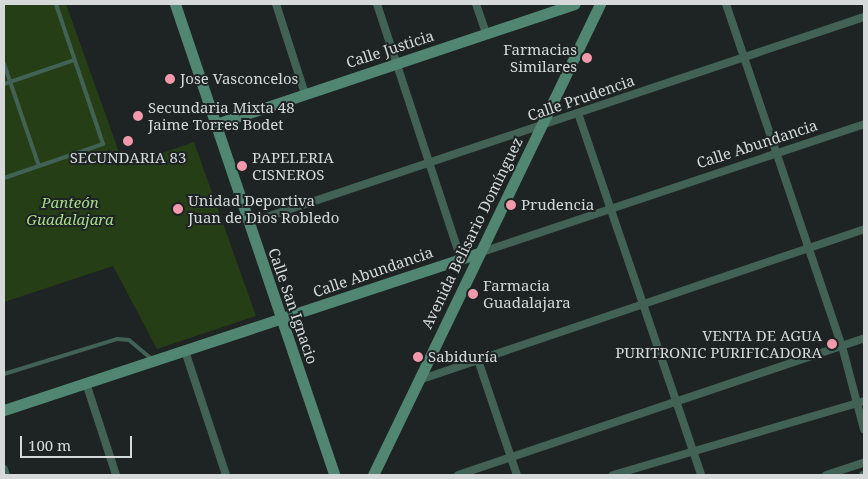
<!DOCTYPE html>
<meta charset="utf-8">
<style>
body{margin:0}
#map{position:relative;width:868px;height:479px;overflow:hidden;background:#1e2323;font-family:"Noto Serif",serif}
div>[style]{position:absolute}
.green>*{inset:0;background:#263e15}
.lane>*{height:4px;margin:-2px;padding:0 2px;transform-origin:2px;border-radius:2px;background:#416255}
.street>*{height:8px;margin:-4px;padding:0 4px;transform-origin:4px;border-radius:4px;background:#416255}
.secondary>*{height:11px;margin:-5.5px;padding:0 5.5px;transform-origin:5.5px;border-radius:5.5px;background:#518672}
.dots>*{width:14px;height:14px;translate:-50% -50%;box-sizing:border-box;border:2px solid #1e2323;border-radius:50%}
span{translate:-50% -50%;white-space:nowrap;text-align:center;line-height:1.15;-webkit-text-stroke:4px #1e2323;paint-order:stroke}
.street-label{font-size:15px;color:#d5d9d9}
.poi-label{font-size:15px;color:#d5d9d9}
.right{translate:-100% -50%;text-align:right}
.left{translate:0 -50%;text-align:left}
.park-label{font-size:15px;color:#a7dd87;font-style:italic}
.frame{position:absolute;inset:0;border:5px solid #d5d9d9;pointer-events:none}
.scale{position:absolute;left:20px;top:436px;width:112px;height:22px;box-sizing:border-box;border:2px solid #d5d9d9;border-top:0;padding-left:6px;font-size:15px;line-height:18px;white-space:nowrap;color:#d5d9d9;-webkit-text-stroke:4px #1e2323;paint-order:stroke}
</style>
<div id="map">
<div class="green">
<i style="clip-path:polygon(4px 4px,66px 4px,124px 166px,194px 142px,256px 316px,157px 349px,113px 266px,4px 302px)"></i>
</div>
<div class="lane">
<i style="left:4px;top:64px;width:108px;rotate:71.1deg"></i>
<i style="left:4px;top:84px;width:74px;rotate:-18.9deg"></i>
<i style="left:4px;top:178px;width:105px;rotate:-19deg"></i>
<i style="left:103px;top:144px;width:148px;rotate:-108.6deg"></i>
<i style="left:4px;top:374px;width:118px;rotate:-17.2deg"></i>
<i style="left:117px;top:339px;width:12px;rotate:5deg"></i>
<i style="left:129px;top:340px;width:30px;rotate:40deg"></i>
</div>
<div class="street">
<i style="left:276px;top:4px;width:95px;rotate:72.1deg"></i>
<i style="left:377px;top:4px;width:268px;rotate:71.8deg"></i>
<i style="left:476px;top:4px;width:31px;rotate:71deg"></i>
<i style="left:726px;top:4px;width:361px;rotate:71.3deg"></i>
<i style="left:842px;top:346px;width:86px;rotate:75.2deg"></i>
<i style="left:578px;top:113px;width:382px;rotate:71.2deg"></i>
<i style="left:249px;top:223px;width:649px;rotate:-18.52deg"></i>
<i style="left:479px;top:253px;width:406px;rotate:-18.5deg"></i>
<i style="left:185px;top:351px;width:131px;rotate:71.7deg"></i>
<i style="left:478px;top:360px;width:121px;rotate:71.3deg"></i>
<i style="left:419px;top:380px;width:470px;rotate:-18.7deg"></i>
<i style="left:86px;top:383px;width:97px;rotate:71.9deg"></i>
<i style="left:4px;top:469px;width:6px;rotate:72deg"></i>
<i style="left:458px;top:475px;width:428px;rotate:-18.6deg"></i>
<i style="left:613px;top:475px;width:262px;rotate:-16.4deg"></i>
<i style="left:826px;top:475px;width:40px;rotate:-18deg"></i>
<i style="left:863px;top:475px;width:1px"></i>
</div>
<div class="secondary">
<i style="left:175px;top:4px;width:497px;rotate:71.3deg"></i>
<i style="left:216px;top:124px;width:378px;rotate:-18.5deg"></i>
<i style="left:4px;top:410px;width:500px;rotate:-18.29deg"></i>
<i style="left:373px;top:475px;width:523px;rotate:-64.27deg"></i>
</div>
<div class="dots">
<i style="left:587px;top:58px;background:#f29aac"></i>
<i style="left:170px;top:79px;background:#f29aac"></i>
<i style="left:138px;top:116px;background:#f29aac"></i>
<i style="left:128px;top:141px;background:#f29aac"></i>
<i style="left:242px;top:166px;background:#f29aac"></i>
<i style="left:511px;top:205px;background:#f29aac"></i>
<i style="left:178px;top:209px;background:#f29aac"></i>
<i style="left:473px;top:294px;background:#f29aac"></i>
<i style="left:832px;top:344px;background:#f29aac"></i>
<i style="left:418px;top:357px;background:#f29aac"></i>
</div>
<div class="street-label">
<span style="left:390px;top:49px;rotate:-18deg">Calle Justicia</span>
<span style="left:581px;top:98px;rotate:-19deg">Calle Prudencia</span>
<span style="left:757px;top:144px;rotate:-18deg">Calle Abundancia</span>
<span style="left:472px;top:233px;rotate:-64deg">Avenida Belisario Domínguez</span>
<span style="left:373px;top:272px;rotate:-19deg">Calle Abundancia</span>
<span style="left:293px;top:306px;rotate:71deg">Calle San Ignacio</span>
</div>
<div class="poi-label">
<span class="right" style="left:577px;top:58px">Farmacias<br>Similares</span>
<span class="left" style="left:180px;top:79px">Jose Vasconcelos</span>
<span class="left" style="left:148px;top:116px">Secundaria Mixta 48<br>Jaime Torres Bodet</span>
<span class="left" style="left:252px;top:166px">PAPELERIA<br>CISNEROS</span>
<span style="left:128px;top:158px">SECUNDARIA 83</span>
<span class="left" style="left:188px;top:209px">Unidad Deportiva<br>Juan de Dios Robledo</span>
<span class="left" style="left:521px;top:205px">Prudencia</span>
<span class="left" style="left:483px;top:294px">Farmacia<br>Guadalajara</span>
<span class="right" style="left:822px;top:344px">VENTA DE AGUA<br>PURITRONIC PURIFICADORA</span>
<span class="left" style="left:428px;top:357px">Sabiduría</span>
</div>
<div class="park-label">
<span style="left:70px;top:211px">Panteón<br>Guadalajara</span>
</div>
<div class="frame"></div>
<div class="scale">100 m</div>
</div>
